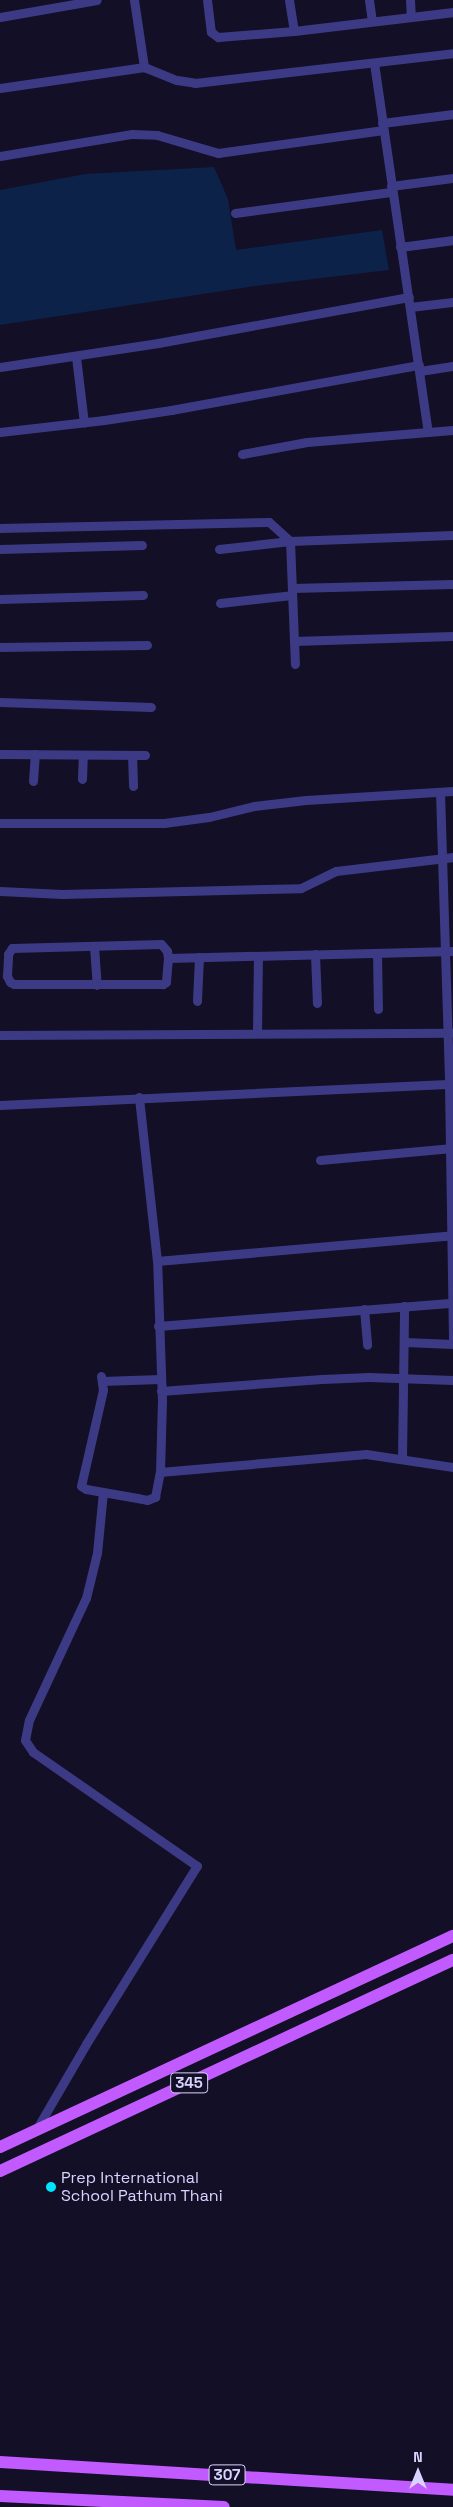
<!DOCTYPE html>
<style>
body{margin:0}
#map{position:relative;width:453px;height:2507px;overflow:hidden;background:#130f26;font-family:"Space Grotesk",sans-serif}
div>[style]{position:absolute}
.water>*{inset:0;background:#0c2248}
.minor>*{height:9px;margin:-4.5px;padding:0 4.5px;transform-origin:4.5px;border-radius:4.5px;background:#3d3a85}
.primary>*{height:12px;margin:-6px;padding:0 6px;transform-origin:6px;border-radius:6px;background:#c25bff}
.dots>*{width:14px;height:14px;translate:-50% -50%;box-sizing:border-box;border:2px solid #130f26;border-radius:50%}
span{translate:-50% -50%;white-space:nowrap;text-align:center;line-height:1.15;-webkit-text-stroke:4px #130f26;paint-order:stroke}
.shield-label span{padding:1px 4px;background:#130f26;border:1px solid;border-radius:4px;-webkit-text-stroke-width:0}
.shield-label{font-size:15px;color:#d9d4ff;font-weight:700}
.poi-label{font-size:16px;color:#d9d4ff}
.left{translate:0 -50%;text-align:left}
.north{position:absolute;left:393px;top:2447px;width:50px;height:50px;-webkit-text-stroke:4px #130f26;paint-order:stroke;rotate:0deg;font-size:14px;font-weight:700;line-height:20px;text-align:center;color:#d9d4ff}
.north::after{content:'';display:block;margin:auto;width:18px;height:22px;background:#d9d4ff;clip-path:polygon(50% 0,100% 100%,50% 72%,0 100%)}
</style>
<div id="map">
<div class="water">
<i style="clip-path:polygon(214px 167px,228px 199px,236px 250px,382px 230px,389px 270px,255px 286px,0 325px,0 190px,85px 174px)"></i>
</div>
<div class="minor">
<i style="left:134px;top:0;width:68px;rotate:81.5deg"></i>
<i style="left:207px;top:0;width:32px;rotate:83deg"></i>
<i style="left:211px;top:32px;width:9px;rotate:36deg"></i>
<i style="left:218px;top:37px;width:76px;rotate:-4.5deg"></i>
<i style="left:294px;top:31px;width:160px;rotate:-6.8deg"></i>
<i style="left:289px;top:0;width:31px;rotate:81deg"></i>
<i style="left:369px;top:0;width:21px;rotate:82deg"></i>
<i style="left:410px;top:0;width:17px;rotate:87deg"></i>
<i style="left:0;top:17px;width:98px;rotate:-9.9deg"></i>
<i style="left:374px;top:63px;width:373px;rotate:81.7deg"></i>
<i style="left:0;top:88px;width:146px;rotate:-8.3deg"></i>
<i style="left:144px;top:67px;width:35px;rotate:22deg"></i>
<i style="left:177px;top:80px;width:18px;rotate:9deg"></i>
<i style="left:195px;top:83px;width:260px;rotate:-6.6deg"></i>
<i style="left:382px;top:123px;width:72px;rotate:-7.2deg"></i>
<i style="left:0;top:156px;width:134px;rotate:-9.5deg"></i>
<i style="left:132px;top:134px;width:25px;rotate:2deg"></i>
<i style="left:157px;top:135px;width:64px;rotate:16.4deg"></i>
<i style="left:218px;top:153px;width:167px;rotate:-7.9deg"></i>
<i style="left:391px;top:186px;width:63px;rotate:-7.4deg"></i>
<i style="left:235px;top:213px;width:157px;rotate:-7.7deg"></i>
<i style="left:400px;top:247px;width:53px;rotate:-7.5deg"></i>
<i style="left:410px;top:307px;width:43px;rotate:-6.6deg"></i>
<i style="left:76px;top:357px;width:66px;rotate:83.1deg"></i>
<i style="left:0;top:367px;width:160px;rotate:-8.6deg"></i>
<i style="left:158px;top:343px;width:255px;rotate:-10.4deg"></i>
<i style="left:420px;top:371px;width:33px;rotate:-9deg"></i>
<i style="left:0;top:432px;width:105px;rotate:-6.6deg"></i>
<i style="left:104px;top:420px;width:68px;rotate:-8.5deg"></i>
<i style="left:171px;top:410px;width:252px;rotate:-10.3deg"></i>
<i style="left:242px;top:454px;width:66px;rotate:-10.5deg"></i>
<i style="left:307px;top:442px;width:146px;rotate:-4.7deg"></i>
<i style="left:0;top:528px;width:269px;rotate:-1.3deg"></i>
<i style="left:269px;top:522px;width:28px;rotate:42deg"></i>
<i style="left:290px;top:541px;width:163px;rotate:-2.1deg"></i>
<i style="left:0;top:549px;width:142px;rotate:-1.6deg"></i>
<i style="left:219px;top:549px;width:71px;rotate:-6.4deg"></i>
<i style="left:290px;top:541px;width:123px;rotate:87.7deg"></i>
<i style="left:292px;top:588px;width:161px;rotate:-1.4deg"></i>
<i style="left:0;top:599px;width:143px;rotate:-1.6deg"></i>
<i style="left:220px;top:603px;width:72px;rotate:-6.3deg"></i>
<i style="left:294px;top:641px;width:159px;rotate:-1.8deg"></i>
<i style="left:0;top:647px;width:147px;rotate:-0.8deg"></i>
<i style="left:0;top:702px;width:151px;rotate:1.9deg"></i>
<i style="left:0;top:754px;width:145px;rotate:0.4deg"></i>
<i style="left:132px;top:755px;width:31px;rotate:88deg"></i>
<i style="left:82px;top:779px;width:24px;rotate:-88deg"></i>
<i style="left:33px;top:781px;width:27px;rotate:-86deg"></i>
<i style="left:440px;top:792px;width:292px;rotate:88.2deg"></i>
<i style="left:449px;top:1084px;width:257px;rotate:89.1deg"></i>
<i style="left:0;top:823px;width:164px"></i>
<i style="left:164px;top:823px;width:45px;rotate:-7.6deg"></i>
<i style="left:209px;top:817px;width:46px;rotate:-13.7deg"></i>
<i style="left:254px;top:806px;width:52px;rotate:-6.6deg"></i>
<i style="left:306px;top:800px;width:147px;rotate:-3.5deg"></i>
<i style="left:0;top:891px;width:62px;rotate:2.8deg"></i>
<i style="left:62px;top:894px;width:239px;rotate:-1.4deg"></i>
<i style="left:301px;top:888px;width:39px;rotate:-26deg"></i>
<i style="left:336px;top:871px;width:118px;rotate:-6.8deg"></i>
<i style="left:161px;top:944px;width:9px;rotate:49deg"></i>
<i style="left:167px;top:951px;width:7px;rotate:82deg"></i>
<i style="left:168px;top:958px;width:24px;rotate:95deg"></i>
<i style="left:166px;top:982px;width:4px;rotate:146deg"></i>
<i style="left:163px;top:984px;width:149px;rotate:180deg"></i>
<i style="left:14px;top:984px;width:4px;rotate:-153deg"></i>
<i style="left:10px;top:982px;width:7px;rotate:-117deg"></i>
<i style="left:7px;top:976px;width:22px;rotate:-87deg"></i>
<i style="left:8px;top:954px;width:7px;rotate:-56deg"></i>
<i style="left:12px;top:948px;width:149px;rotate:-1.5deg"></i>
<i style="left:94px;top:946px;width:39px;rotate:86deg"></i>
<i style="left:377px;top:953px;width:56px;rotate:89deg"></i>
<i style="left:315px;top:954px;width:49px;rotate:87.7deg"></i>
<i style="left:168px;top:958px;width:285px;rotate:-1.4deg"></i>
<i style="left:197px;top:1001px;width:44px;rotate:-87.4deg"></i>
<i style="left:257px;top:1033px;width:77px;rotate:-89.3deg"></i>
<i style="left:0;top:1035px;width:452px;rotate:-0.3deg"></i>
<i style="left:0;top:1105px;width:453px;rotate:-2.7deg"></i>
<i style="left:320px;top:1160px;width:134px;rotate:-5.2deg"></i>
<i style="left:157px;top:1261px;width:297px;rotate:-5deg"></i>
<i style="left:364px;top:1309px;width:36px;rotate:85deg"></i>
<i style="left:158px;top:1326px;width:296px;rotate:-4.5deg"></i>
<i style="left:404px;top:1342px;width:49px;rotate:2.3deg"></i>
<i style="left:101px;top:1376px;width:14px;rotate:82deg"></i>
<i style="left:103px;top:1390px;width:98px;rotate:102.9deg"></i>
<i style="left:81px;top:1486px;width:6px;rotate:31deg"></i>
<i style="left:86px;top:1489px;width:52px;rotate:10deg"></i>
<i style="left:137px;top:1498px;width:10px;rotate:11deg"></i>
<i style="left:147px;top:1500px;width:9px;rotate:-21deg"></i>
<i style="left:155px;top:1497px;width:25px;rotate:-79deg"></i>
<i style="left:160px;top:1472px;width:71px;rotate:-88.4deg"></i>
<i style="left:162px;top:1401px;width:140px;rotate:-92deg"></i>
<i style="left:157px;top:1261px;width:165px;rotate:-96.3deg"></i>
<i style="left:102px;top:1381px;width:58px;rotate:-2deg"></i>
<i style="left:161px;top:1391px;width:161px;rotate:-4.3deg"></i>
<i style="left:322px;top:1379px;width:47px;rotate:-2.4deg"></i>
<i style="left:369px;top:1377px;width:84px;rotate:2deg"></i>
<i style="left:402px;top:1458px;width:152px;rotate:-89.2deg"></i>
<i style="left:160px;top:1472px;width:207px;rotate:-5deg"></i>
<i style="left:366px;top:1454px;width:88px;rotate:8.5deg"></i>
<i style="left:36px;top:2130px;width:99px;rotate:-59.8deg"></i>
<i style="left:86px;top:2044px;width:210px;rotate:-58.1deg"></i>
<i style="left:197px;top:1866px;width:200px;rotate:-145.2deg"></i>
<i style="left:33px;top:1752px;width:14px;rotate:-124deg"></i>
<i style="left:25px;top:1740px;width:20px;rotate:-79deg"></i>
<i style="left:29px;top:1720px;width:135px;rotate:-65deg"></i>
<i style="left:86px;top:1598px;width:46px;rotate:-76.3deg"></i>
<i style="left:97px;top:1553px;width:61px;rotate:-84.4deg"></i>
</div>
<div class="primary">
<i style="left:0;top:2147px;width:500px;rotate:-25deg"></i>
<i style="left:0;top:2171px;width:500px;rotate:-25deg"></i>
<i style="left:0;top:2462px;width:454px;rotate:3.5deg"></i>
<i style="left:0;top:2496px;width:224px;rotate:2.8deg"></i>
</div>
<div class="dots">
<i style="left:51px;top:2187px;background:#00e5ff"></i>
</div>
<div class="shield-label">
<span style="left:189px;top:2083px">345</span>
<span style="left:227px;top:2475px">307</span>
</div>
<div class="poi-label">
<span class="left" style="left:61px;top:2187px">Prep International<br>School Pathum Thani</span>
</div>
<div class="north">N</div>
</div>
